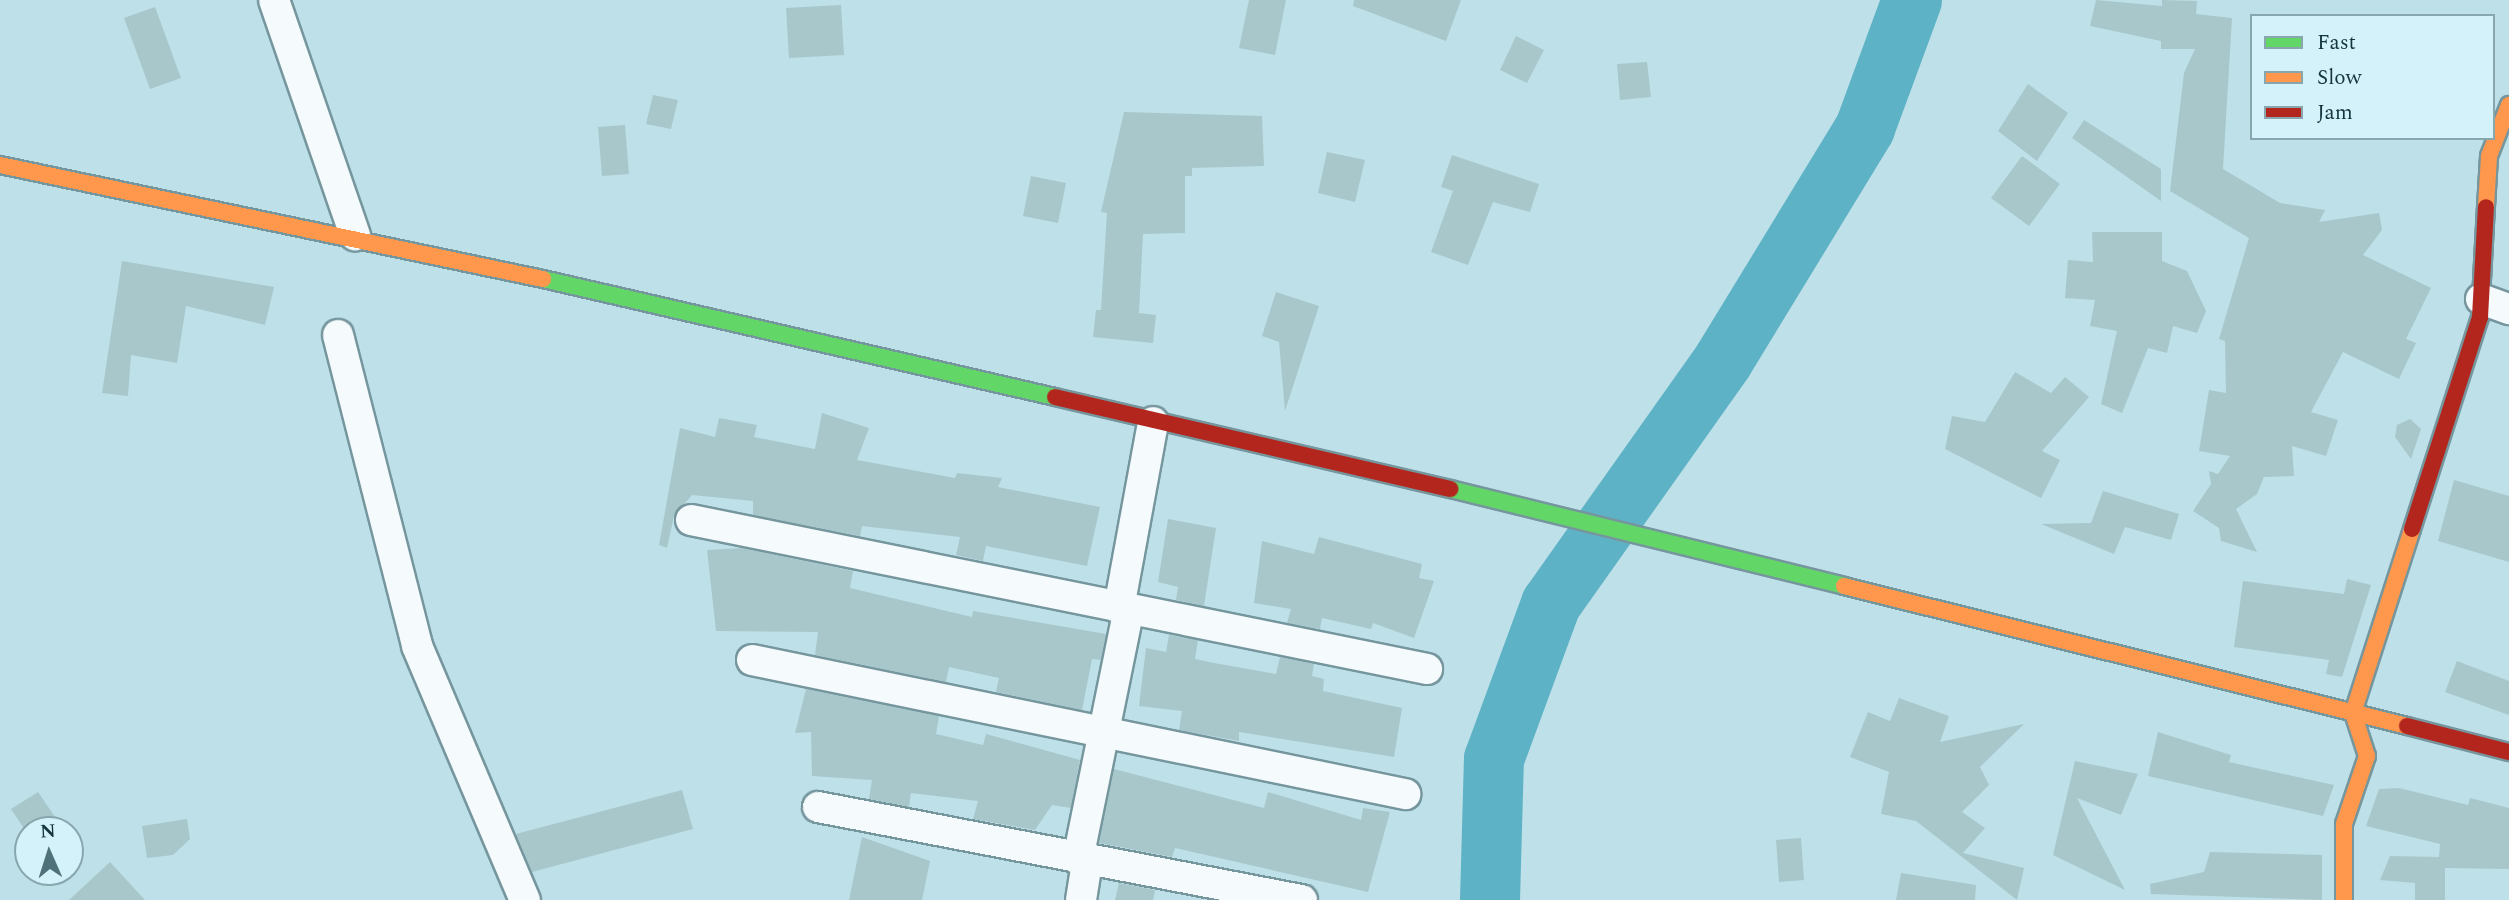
<!DOCTYPE html>
<style>
body{margin:0}
#map{position:relative;width:2509px;height:900px;overflow:hidden;background:#bee0e9;font-family:Spectral,serif}
div>[style]{position:absolute}
.river>*{height:60px;margin:-30px;padding:0 30px;transform-origin:30px;border-radius:30px;background:#5db2c5}
.building>*{inset:0;background:#a7c7cb}
.roads{filter:drop-shadow(2px 0 #76969e) drop-shadow(-2px 0 #76969e) drop-shadow(0 2px #76969e) drop-shadow(0 -2px #76969e)}
.street>*{height:30px;margin:-15px;padding:0 15px;transform-origin:15px;border-radius:15px;background:#f5fafc}
.fast>*{height:16px;margin:-8px;padding:0 8px;transform-origin:8px;border-radius:8px;background:#63d668}
.slow>*{height:16px;margin:-8px;padding:0 8px;transform-origin:8px;border-radius:8px;background:#ff974d}
.jam>*{height:16px;margin:-8px;padding:0 8px;transform-origin:8px;border-radius:8px;background:#b3261e}
span{translate:-50% -50%;white-space:nowrap;text-align:center;line-height:1.15;-webkit-text-stroke:6px #d4f2fa;paint-order:stroke}
.legend{position:absolute;left:2250px;top:14px;width:245px;height:126px;box-sizing:border-box;background:#d4f2fa;border:2px solid #87a6ae;margin:0;padding:9px 12px;list-style:none;font-size:21px;color:#13353d}
.legend li{display:flex;align-items:center;gap:14px;height:35px}
.legend b{width:35px;border:2px solid #87a6ae}
.north{position:absolute;left:14px;top:816px;width:70px;height:70px;box-sizing:border-box;background:#d4f2fa;border:2px solid #87a6ae;border-radius:50%;rotate:357deg;font-size:19px;font-weight:700;line-height:28px;text-align:center;color:#13353d}
.north::after{content:'';display:block;margin:auto;width:24px;height:32px;background:#4f7179;clip-path:polygon(50% 0,100% 100%,50% 72%,0 100%)}
</style>
<div id="map">
<div class="river">
<i style="left:1490px;top:900px;width:141px;rotate:-88.4deg"></i>
<i style="left:1494px;top:759px;width:165px;rotate:-69.8deg"></i>
<i style="left:1551px;top:604px;width:298px;rotate:-54.7deg"></i>
<i style="left:1723px;top:361px;width:273px;rotate:-58.6deg"></i>
<i style="left:1865px;top:128px;width:136px;rotate:-69.8deg"></i>
</div>
<div class="building">
<i style="clip-path:polygon(1249px 0,1286px 0,1275px 55px,1239px 48px)"></i>
<i style="clip-path:polygon(1354px 0,1461px 0,1446px 41px,1353px 6px)"></i>
<i style="clip-path:polygon(2096px 0,2162px 6px,2162px 0,2197px 1px,2196px 14px,2232px 18px,2223px 169px,2280px 203px,2325px 210px,2319px 222px,2379px 213px,2382px 230px,2363px 255px,2431px 288px,2406px 339px,2416px 343px,2399px 379px,2343px 352px,2311px 412px,2338px 420px,2326px 456px,2292px 446px,2294px 476px,2264px 477px,2257px 494px,2236px 509px,2257px 552px,2221px 541px,2219px 528px,2193px 511px,2211px 484px,2209px 471px,2218px 474px,2230px 456px,2199px 451px,2209px 390px,2226px 393px,2225px 341px,2219px 339px,2249px 238px,2170px 191px,2184px 73px,2195px 49px,2161px 49px,2161px 41px,2090px 26px)"></i>
<i style="clip-path:polygon(841px 5px,844px 55px,789px 58px,786px 8px)"></i>
<i style="clip-path:polygon(155px 7px,181px 78px,150px 89px,124px 18px)"></i>
<i style="clip-path:polygon(1516px 36px,1544px 50px,1527px 83px,1500px 70px)"></i>
<i style="clip-path:polygon(1647px 62px,1651px 97px,1620px 100px,1617px 64px)"></i>
<i style="clip-path:polygon(2028px 84px,2068px 113px,2037px 161px,1998px 131px)"></i>
<i style="clip-path:polygon(653px 95px,678px 100px,671px 129px,646px 124px)"></i>
<i style="clip-path:polygon(1124px 112px,1262px 116px,1264px 166px,1192px 168px,1192px 176px,1185px 176px,1185px 233px,1143px 234px,1139px 313px,1156px 315px,1153px 343px,1093px 337px,1096px 310px,1101px 310px,1107px 213px,1101px 212px)"></i>
<i style="clip-path:polygon(2084px 120px,2161px 169px,2161px 201px,2072px 138px)"></i>
<i style="clip-path:polygon(625px 125px,629px 174px,602px 176px,598px 127px)"></i>
<i style="clip-path:polygon(1327px 152px,1365px 160px,1355px 202px,1318px 193px)"></i>
<i style="clip-path:polygon(1452px 155px,1539px 184px,1530px 212px,1493px 202px,1468px 265px,1431px 252px,1453px 191px,1441px 187px)"></i>
<i style="clip-path:polygon(2022px 156px,2060px 184px,2029px 226px,1991px 198px)"></i>
<i style="clip-path:polygon(1031px 176px,1066px 183px,1058px 223px,1023px 216px)"></i>
<i style="clip-path:polygon(2092px 232px,2162px 232px,2162px 261px,2187px 271px,2206px 311px,2197px 333px,2173px 326px,2167px 353px,2148px 348px,2122px 413px,2101px 404px,2117px 331px,2090px 326px,2095px 300px,2065px 298px,2068px 260px,2093px 262px)"></i>
<i style="clip-path:polygon(122px 261px,274px 287px,265px 325px,186px 306px,177px 363px,131px 355px,128px 396px,102px 393px)"></i>
<i style="clip-path:polygon(1276px 292px,1319px 306px,1285px 411px,1279px 342px,1262px 336px)"></i>
<i style="clip-path:polygon(2015px 372px,2051px 393px,2065px 377px,2089px 397px,2042px 451px,2060px 460px,2041px 498px,1945px 449px,1952px 416px,1985px 422px)"></i>
<i style="clip-path:polygon(822px 413px,869px 428px,857px 460px,955px 478px,957px 473px,1002px 478px,998px 487px,1100px 507px,1087px 566px,986px 546px,983px 561px,956px 555px,960px 537px,862px 526px,860px 536px,753px 515px,753px 501px,692px 495px,674px 516px,667px 548px,659px 545px,680px 428px,715px 437px,719px 418px,757px 425px,754px 437px,815px 449px)"></i>
<i style="clip-path:polygon(2410px 419px,2421px 429px,2411px 459px,2395px 437px,2397px 425px)"></i>
<i style="clip-path:polygon(2454px 480px,2509px 496px,2509px 562px,2438px 541px)"></i>
<i style="clip-path:polygon(2103px 491px,2179px 514px,2171px 540px,2125px 527px,2114px 554px,2041px 524px,2091px 523px)"></i>
<i style="clip-path:polygon(1168px 519px,1216px 528px,1204px 606px,1176px 600px,1178px 587px,1158px 582px)"></i>
<i style="clip-path:polygon(1319px 537px,1422px 564px,1419px 578px,1434px 581px,1414px 638px,1373px 623px,1371px 629px,1322px 618px,1320px 629px,1287px 623px,1291px 609px,1254px 603px,1262px 541px,1314px 554px)"></i>
<i style="clip-path:polygon(742px 548px,853px 571px,850px 588px,972px 617px,973px 611px,1106px 634px,1101px 660px,1092px 659px,1082px 710px,996px 692px,999px 678px,949px 667px,946px 682px,815px 655px,818px 632px,716px 631px,707px 550px)"></i>
<i style="clip-path:polygon(2347px 579px,2371px 585px,2342px 677px,2326px 674px,2329px 660px,2234px 647px,2243px 581px,2344px 594px)"></i>
<i style="clip-path:polygon(1169px 635px,1198px 640px,1195px 659px,1214px 663px,1276px 674px,1280px 657px,1314px 664px,1312px 676px,1324px 679px,1323px 691px,1402px 708px,1394px 757px,1239px 732px,1239px 741px,1179px 730px,1182px 711px,1139px 706px,1146px 648px,1166px 652px)"></i>
<i style="clip-path:polygon(2457px 661px,2509px 681px,2509px 715px,2445px 692px)"></i>
<i style="clip-path:polygon(806px 689px,939px 716px,936px 734px,983px 745px,986px 734px,1080px 760px,1071px 808px,1052px 805px,1035px 830px,973px 819px,978px 801px,911px 793px,909px 807px,869px 799px,872px 780px,812px 776px,811px 732px,795px 733px)"></i>
<i style="clip-path:polygon(1899px 698px,1949px 716px,1940px 742px,2024px 724px,1980px 767px,1989px 785px,1962px 812px,1985px 828px,1963px 853px,2024px 868px,2017px 900px,1916px 821px,1881px 814px,1889px 772px,1850px 757px,1868px 712px,1890px 721px)"></i>
<i style="clip-path:polygon(2158px 732px,2231px 755px,2229px 762px,2334px 785px,2323px 816px,2148px 776px)"></i>
<i style="clip-path:polygon(2075px 761px,2138px 774px,2121px 815px,2077px 798px,2125px 890px,2053px 855px)"></i>
<i style="clip-path:polygon(1114px 769px,1264px 808px,1268px 792px,1361px 820px,1363px 808px,1390px 812px,1368px 892px,1175px 848px,1172px 857px,1099px 843px)"></i>
<i style="clip-path:polygon(2399px 788px,2468px 805px,2470px 798px,2509px 808px,2509px 869px,2445px 868px,2445px 900px,2415px 900px,2415px 883px,2380px 880px,2390px 856px,2439px 857px,2440px 844px,2366px 826px,2379px 789px)"></i>
<i style="clip-path:polygon(682px 790px,693px 829px,532px 872px,516px 834px)"></i>
<i style="clip-path:polygon(38px 792px,64px 830px,25px 830px,11px 809px)"></i>
<i style="clip-path:polygon(187px 819px,190px 839px,173px 855px,147px 858px,142px 826px)"></i>
<i style="clip-path:polygon(862px 837px,930px 861px,922px 900px,849px 900px)"></i>
<i style="clip-path:polygon(1801px 838px,1804px 880px,1779px 882px,1776px 840px)"></i>
<i style="clip-path:polygon(2210px 852px,2322px 855px,2322px 900px,2151px 894px,2150px 884px,2204px 872px)"></i>
<i style="clip-path:polygon(110px 862px,145px 900px,69px 900px)"></i>
<i style="clip-path:polygon(1901px 873px,1976px 885px,1975px 900px,1896px 900px)"></i>
<i style="clip-path:polygon(1119px 883px,1155px 890px,1153px 900px,1115px 900px)"></i>
</div>
<div class="roads">
<div class="street">
<i style="left:274px;top:0;width:249px;rotate:71deg"></i>
<i style="left:2481px;top:299px;width:30px;rotate:20deg"></i>
<i style="left:338px;top:335px;width:321px;rotate:75.7deg"></i>
<i style="left:417px;top:646px;width:276px;rotate:67deg"></i>
<i style="left:691px;top:520px;width:751px;rotate:11.44deg"></i>
<i style="left:1119px;top:608px;width:189px;rotate:-79.6deg"></i>
<i style="left:752px;top:660px;width:667px;rotate:11.6deg"></i>
<i style="left:818px;top:807px;width:493px;rotate:10.9deg"></i>
<i style="left:1078px;top:859px;width:255px;rotate:-78.5deg"></i>
<i style="left:1081px;top:900px;width:39px;rotate:-81deg"></i>
</div>
<div class="fast">
<i style="left:543px;top:279px;width:525px;rotate:12.98deg"></i>
<i style="left:1450px;top:489px;width:406px;rotate:13.8deg"></i>
</div>
<div class="slow">
<i style="left:0;top:165px;width:555px;rotate:11.86deg"></i>
<i style="left:2486px;top:207px;width:51px;rotate:-86.6deg"></i>
<i style="left:2489px;top:156px;width:55px;rotate:-68.6deg"></i>
<i style="left:1844px;top:586px;width:580px;rotate:13.96deg"></i>
<i style="left:2344px;top:900px;width:76px;rotate:-90deg"></i>
<i style="left:2344px;top:824px;width:72px;rotate:-71.3deg"></i>
<i style="left:2367px;top:756px;width:45px;rotate:-108deg"></i>
<i style="left:2353px;top:713px;width:193px;rotate:-72.2deg"></i>
</div>
<div class="jam">
<i style="left:1055px;top:397px;width:406px;rotate:13.1deg"></i>
<i style="left:2412px;top:529px;width:223px;rotate:-72.2deg"></i>
<i style="left:2480px;top:317px;width:110px;rotate:-86.9deg"></i>
<i style="left:2407px;top:726px;width:105px;rotate:14.3deg"></i>
</div>
</div>
<ul class="legend">
<li><b style="height:9px;background:#63d668"></b>Fast</li>
<li><b style="height:9px;background:#ff974d"></b>Slow</li>
<li><b style="height:9px;background:#b3261e"></b>Jam</li>
</ul>
<div class="north">N</div>
</div>
